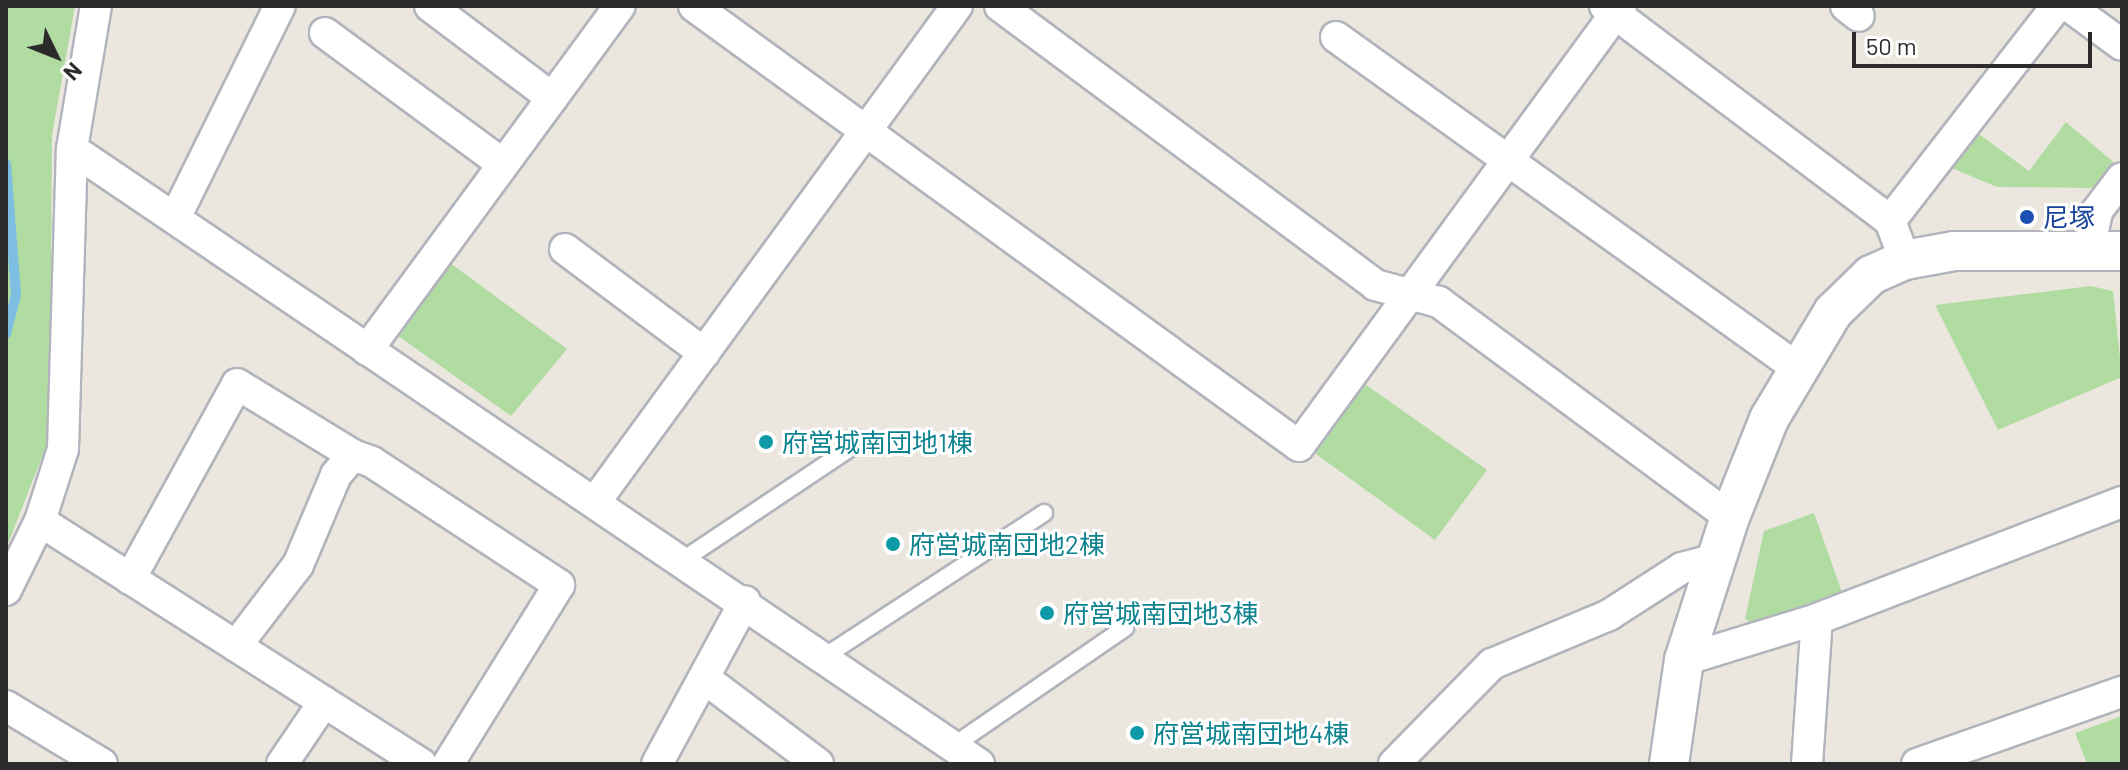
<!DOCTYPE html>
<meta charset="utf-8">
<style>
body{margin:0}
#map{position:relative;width:2128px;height:770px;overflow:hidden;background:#ebe7df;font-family:Barlow,"Noto Sans JP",sans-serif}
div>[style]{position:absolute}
.green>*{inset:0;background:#b0dca1}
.stream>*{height:10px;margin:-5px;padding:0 5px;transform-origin:5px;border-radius:5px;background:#7dbee2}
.roads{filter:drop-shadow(2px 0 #b2b4bd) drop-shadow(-2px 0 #b2b4bd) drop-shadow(0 2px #b2b4bd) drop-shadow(0 -2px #b2b4bd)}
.service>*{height:16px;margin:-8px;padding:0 8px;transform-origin:8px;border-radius:8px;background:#fff}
.minor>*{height:30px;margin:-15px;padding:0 15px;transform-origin:15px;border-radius:15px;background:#fff}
.tertiary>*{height:38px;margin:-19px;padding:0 19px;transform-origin:19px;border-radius:19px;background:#fff}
.dots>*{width:22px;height:22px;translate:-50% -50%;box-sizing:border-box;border:4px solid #fff;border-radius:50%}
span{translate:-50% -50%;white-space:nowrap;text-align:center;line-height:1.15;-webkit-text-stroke:6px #fff;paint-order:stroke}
.transit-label{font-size:26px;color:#164399}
.left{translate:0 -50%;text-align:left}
.culture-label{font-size:26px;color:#0d838f}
.frame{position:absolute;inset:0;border:8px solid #2b2b2b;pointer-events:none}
.north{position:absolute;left:16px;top:16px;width:80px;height:80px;-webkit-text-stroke:6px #fff;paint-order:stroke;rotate:133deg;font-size:22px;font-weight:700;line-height:32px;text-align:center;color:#2b2b2b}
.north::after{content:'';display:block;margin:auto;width:28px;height:36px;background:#2b2b2b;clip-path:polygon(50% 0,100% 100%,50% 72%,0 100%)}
.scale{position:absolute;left:1852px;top:32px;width:240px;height:36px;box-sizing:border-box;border:4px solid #2b2b2b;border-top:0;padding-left:10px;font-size:24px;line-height:28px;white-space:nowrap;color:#2b2b2b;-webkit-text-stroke:6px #fff;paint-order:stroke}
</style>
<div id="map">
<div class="green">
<i style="clip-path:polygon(6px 6px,75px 6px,52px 135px,50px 436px,6px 549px)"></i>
<i style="clip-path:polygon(2066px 122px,2117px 165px,2100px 188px,1997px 187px,1952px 168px,1979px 134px,2029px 171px)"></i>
<i style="clip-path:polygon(446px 260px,567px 349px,511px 416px,394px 333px)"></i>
<i style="clip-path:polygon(2091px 286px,2113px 291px,2122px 377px,1998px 430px,1935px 305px)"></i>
<i style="clip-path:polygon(1362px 382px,1487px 470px,1435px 540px,1309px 449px)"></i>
<i style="clip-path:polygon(1814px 513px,1844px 598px,1760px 628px,1745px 619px,1764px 531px)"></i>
<i style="clip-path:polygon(2122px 716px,2122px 764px,2087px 764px,2075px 733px)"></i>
</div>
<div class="stream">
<i style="left:6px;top:164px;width:131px;rotate:85.6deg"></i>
<i style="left:16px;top:295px;width:40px;rotate:104.4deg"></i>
</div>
<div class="roads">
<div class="service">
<i style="left:683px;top:560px;width:207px;rotate:-33.8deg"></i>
<i style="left:824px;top:657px;width:263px;rotate:-33.2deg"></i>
<i style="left:953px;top:746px;width:209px;rotate:-34.5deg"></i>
</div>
<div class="minor">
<i style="left:430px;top:6px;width:153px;rotate:37deg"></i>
<i style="left:694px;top:6px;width:748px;rotate:36.03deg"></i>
<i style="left:1299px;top:446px;width:545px;rotate:-53.8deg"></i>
<i style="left:1000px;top:6px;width:467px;rotate:36.6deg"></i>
<i style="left:1375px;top:285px;width:66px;rotate:14.9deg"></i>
<i style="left:1439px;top:302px;width:362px;rotate:36.5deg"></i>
<i style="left:1605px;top:6px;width:357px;rotate:37deg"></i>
<i style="left:1890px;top:221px;width:42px;rotate:69deg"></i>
<i style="left:1846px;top:6px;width:16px;rotate:38deg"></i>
<i style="left:2069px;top:6px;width:66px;rotate:36.3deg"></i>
<i style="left:325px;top:33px;width:221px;rotate:36.4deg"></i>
<i style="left:1336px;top:37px;width:566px;rotate:35.66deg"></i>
<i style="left:72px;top:149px;width:1096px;rotate:34.14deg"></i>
<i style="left:177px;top:214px;width:232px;rotate:-63.7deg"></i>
<i style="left:1890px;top:221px;width:272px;rotate:-52.2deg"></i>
<i style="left:565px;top:249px;width:174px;rotate:36.8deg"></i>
<i style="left:2089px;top:250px;width:40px;rotate:-78deg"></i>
<i style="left:2097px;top:211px;width:41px;rotate:-52.9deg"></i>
<i style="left:367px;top:350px;width:427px;rotate:-53.7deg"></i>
<i style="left:595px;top:502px;width:614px;rotate:-53.88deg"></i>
<i style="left:40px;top:521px;width:452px;rotate:32.5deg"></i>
<i style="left:130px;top:579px;width:222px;rotate:-61.2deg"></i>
<i style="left:237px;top:384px;width:136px;rotate:31.5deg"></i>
<i style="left:6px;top:590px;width:77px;rotate:-63.8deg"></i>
<i style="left:40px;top:521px;width:76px;rotate:-72.3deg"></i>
<i style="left:63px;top:449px;width:300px;rotate:-88.3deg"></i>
<i style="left:72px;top:149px;width:145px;rotate:-80.5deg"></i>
<i style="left:236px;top:646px;width:102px;rotate:-52.6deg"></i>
<i style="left:298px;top:565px;width:98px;rotate:-67.1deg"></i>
<i style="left:336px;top:475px;width:26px;rotate:-50deg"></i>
<i style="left:353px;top:455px;width:20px;rotate:20deg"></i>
<i style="left:372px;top:462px;width:224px;rotate:33.3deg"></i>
<i style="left:559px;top:585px;width:211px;rotate:121.8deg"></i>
<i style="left:1684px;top:660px;width:139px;rotate:-17.1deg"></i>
<i style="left:1817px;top:619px;width:327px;rotate:-21deg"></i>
<i style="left:704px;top:678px;width:143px;rotate:37deg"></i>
<i style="left:6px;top:706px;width:112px;rotate:31.1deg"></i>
<i style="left:282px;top:764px;width:75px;rotate:-55.9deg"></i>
<i style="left:657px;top:764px;width:185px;rotate:-61.6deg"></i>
<i style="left:1394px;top:764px;width:140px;rotate:-45.6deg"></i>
<i style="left:1492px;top:664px;width:127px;rotate:-22.7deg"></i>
<i style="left:1609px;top:615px;width:87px;rotate:-32.8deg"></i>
<i style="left:1682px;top:568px;width:35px;rotate:-15deg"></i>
<i style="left:1807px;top:764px;width:145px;rotate:-86.1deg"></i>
<i style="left:1917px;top:764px;width:217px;rotate:-19.4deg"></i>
</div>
<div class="tertiary">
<i style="left:1669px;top:764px;width:105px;rotate:-81.8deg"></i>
<i style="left:1684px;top:660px;width:150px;rotate:-72.2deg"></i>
<i style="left:1730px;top:517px;width:105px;rotate:-68.3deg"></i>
<i style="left:1769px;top:419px;width:125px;rotate:-59.1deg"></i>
<i style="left:1833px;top:312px;width:53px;rotate:-44.2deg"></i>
<i style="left:1871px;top:275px;width:37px;rotate:-24deg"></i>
<i style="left:1905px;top:260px;width:50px;rotate:-10.4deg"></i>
<i style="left:1954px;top:251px;width:168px"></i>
</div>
</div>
<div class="dots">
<i style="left:2027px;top:217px;background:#1a4fb4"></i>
<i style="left:766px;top:442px;background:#0f9aa8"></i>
<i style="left:893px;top:544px;background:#0f9aa8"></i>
<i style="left:1047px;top:613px;background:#0f9aa8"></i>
<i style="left:1137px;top:733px;background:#0f9aa8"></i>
</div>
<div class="transit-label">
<span class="left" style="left:2043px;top:217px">尼塚</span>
</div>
<div class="culture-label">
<span class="left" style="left:782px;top:442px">府営城南団地1棟</span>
<span class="left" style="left:909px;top:544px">府営城南団地2棟</span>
<span class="left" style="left:1063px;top:613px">府営城南団地3棟</span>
<span class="left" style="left:1153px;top:733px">府営城南団地4棟</span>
</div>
<div class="frame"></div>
<div class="north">N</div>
<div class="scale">50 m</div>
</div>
